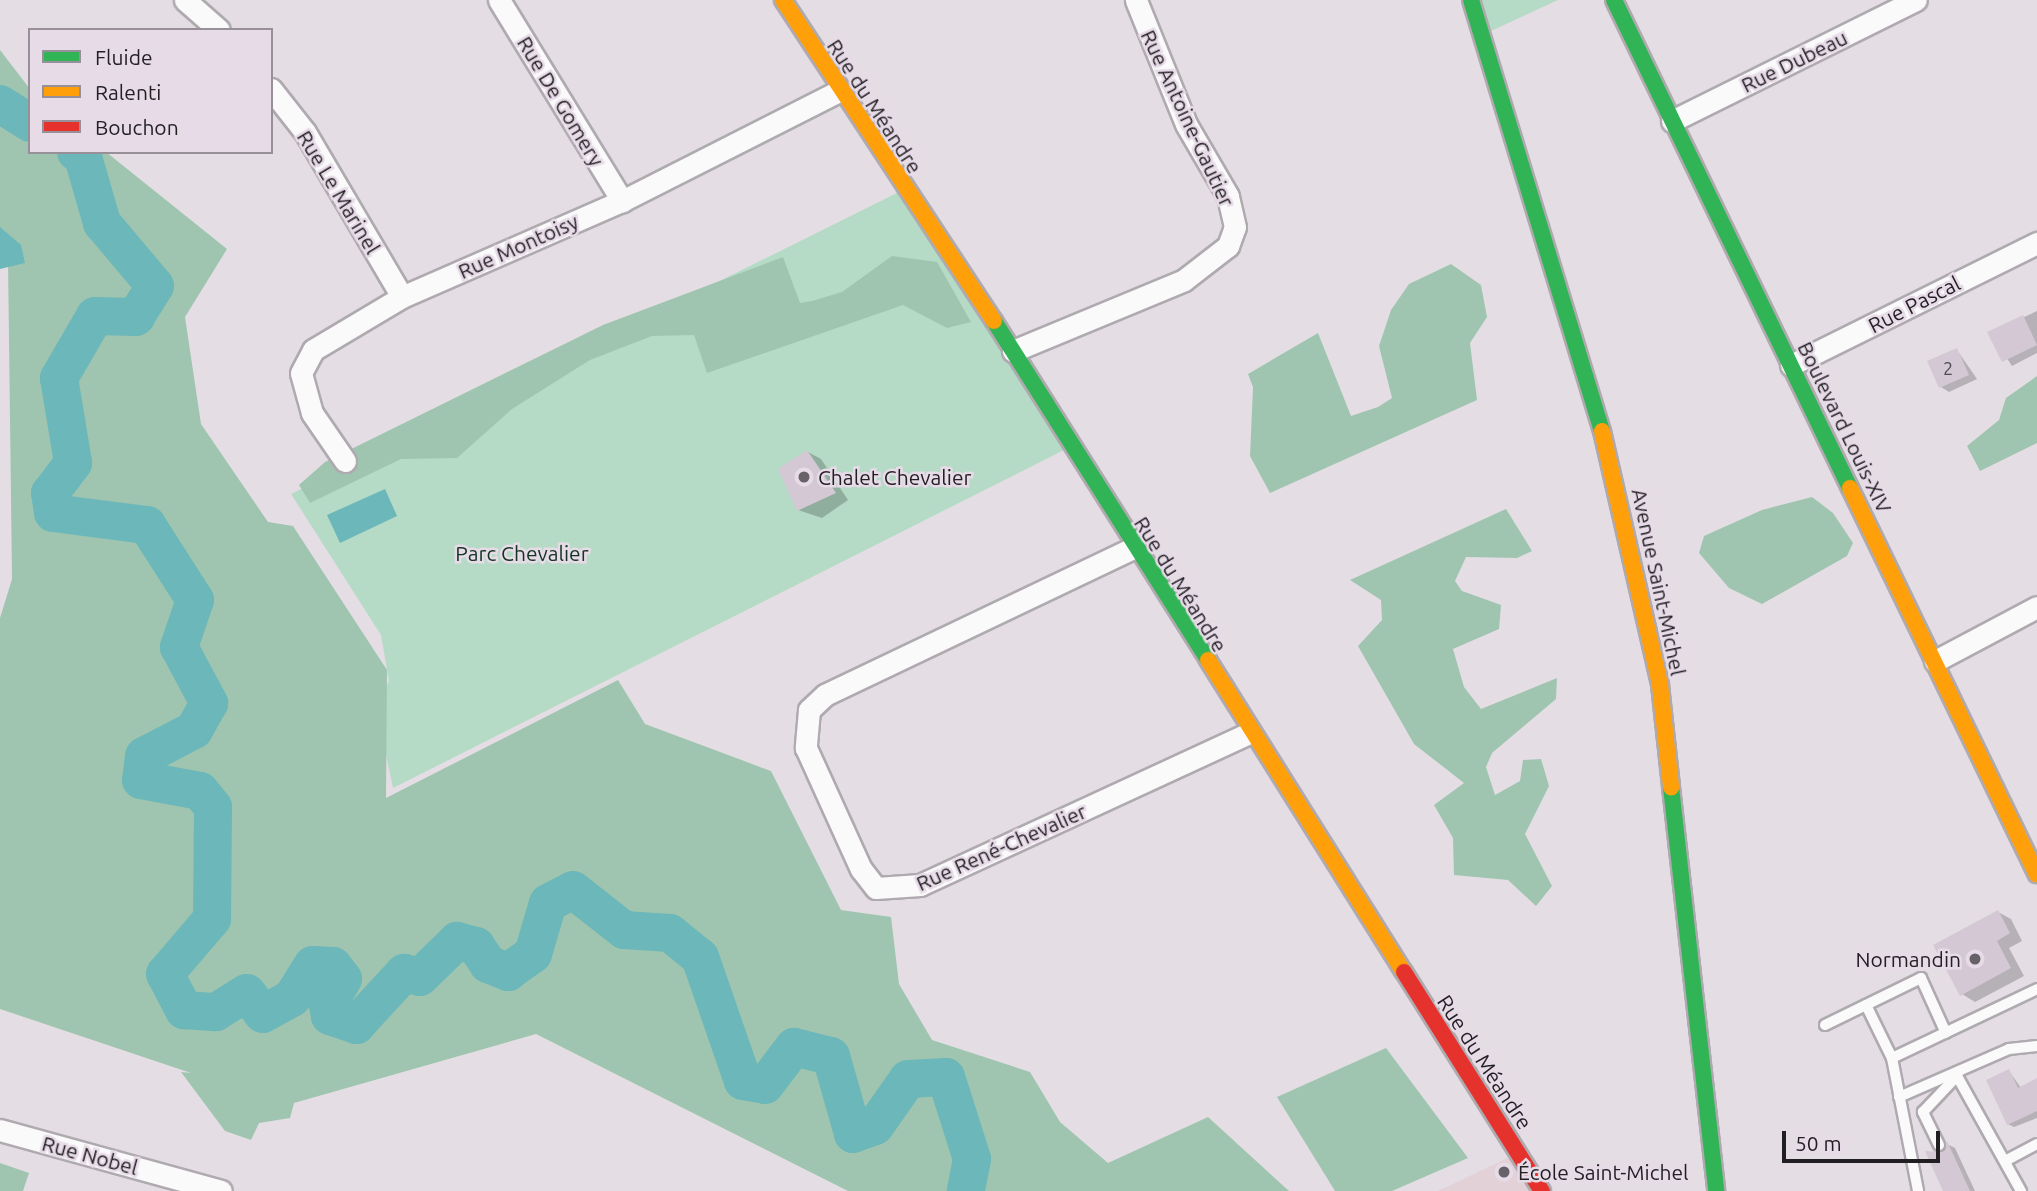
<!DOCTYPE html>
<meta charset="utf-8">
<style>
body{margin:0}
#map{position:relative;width:2037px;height:1191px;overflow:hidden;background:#e4dee4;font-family:Ubuntu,sans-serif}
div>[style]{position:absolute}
.education>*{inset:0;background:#e2d1d7}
.green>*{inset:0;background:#b5dac5}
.forest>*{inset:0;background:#9fc5b0}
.water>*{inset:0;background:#6cb7b9}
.shadow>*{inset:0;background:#0003}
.river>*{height:38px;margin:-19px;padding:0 19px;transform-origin:19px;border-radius:19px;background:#6cb7b9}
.building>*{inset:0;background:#d4c8d5}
.roads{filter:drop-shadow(2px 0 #afaaaf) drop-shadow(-2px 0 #afaaaf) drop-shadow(0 2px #afaaaf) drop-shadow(0 -2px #afaaaf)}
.lane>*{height:10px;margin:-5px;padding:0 5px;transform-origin:5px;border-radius:5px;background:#fbfafb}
.street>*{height:21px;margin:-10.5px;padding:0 10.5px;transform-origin:10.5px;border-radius:10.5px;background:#fbfafb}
.fast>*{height:16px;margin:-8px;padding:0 8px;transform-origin:8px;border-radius:8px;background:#30b455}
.slow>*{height:16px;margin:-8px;padding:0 8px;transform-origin:8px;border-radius:8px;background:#ff9f0a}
.jam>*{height:16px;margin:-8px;padding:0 8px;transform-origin:8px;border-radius:8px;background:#e5322d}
.dots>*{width:19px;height:19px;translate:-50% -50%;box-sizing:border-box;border:4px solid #e6dbe7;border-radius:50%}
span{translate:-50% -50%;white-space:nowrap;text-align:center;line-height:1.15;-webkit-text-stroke:5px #e6dbe7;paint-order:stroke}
.number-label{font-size:18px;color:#504b51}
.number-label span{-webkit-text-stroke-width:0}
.street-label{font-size:21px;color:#221f23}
.poi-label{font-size:21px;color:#221f23}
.left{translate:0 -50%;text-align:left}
.right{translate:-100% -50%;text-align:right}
.park-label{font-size:21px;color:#143423}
.legend{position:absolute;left:28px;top:28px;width:245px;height:126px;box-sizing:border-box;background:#e6dbe7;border:2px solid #989099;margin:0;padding:9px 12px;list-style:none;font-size:21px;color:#221f23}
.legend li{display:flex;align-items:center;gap:14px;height:35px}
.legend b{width:35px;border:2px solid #989099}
.scale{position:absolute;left:1782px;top:1131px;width:158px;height:32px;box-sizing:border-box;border:4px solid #221f23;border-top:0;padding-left:9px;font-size:21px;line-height:24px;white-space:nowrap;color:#221f23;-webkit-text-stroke:5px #e6dbe7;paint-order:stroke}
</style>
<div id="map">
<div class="education">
<i style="clip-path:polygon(1518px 1153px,1542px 1191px,1438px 1191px)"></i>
</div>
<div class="green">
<i style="clip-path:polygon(1471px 0,1558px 0,1478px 37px)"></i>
<i style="clip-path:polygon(905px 189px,1070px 447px,393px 788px,376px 707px,389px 681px,381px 635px,291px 494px)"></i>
</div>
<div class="forest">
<i style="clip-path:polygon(0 50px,30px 89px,30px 152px,106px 152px,227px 249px,185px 317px,201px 424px,268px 522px,293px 526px,387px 670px,386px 798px,618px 680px,645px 724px,771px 771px,841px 910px,891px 917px,899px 984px,932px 1040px,1030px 1072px,1060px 1122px,1108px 1163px,1208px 1117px,1289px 1191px,848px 1191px,536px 1034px,294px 1103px,290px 1118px,259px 1123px,251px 1140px,225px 1131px,181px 1072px,191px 1073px,0 1009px,0 618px,12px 579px,8px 260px,0 260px)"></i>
<i style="clip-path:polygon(892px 256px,937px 262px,971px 322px,947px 328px,903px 305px,707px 373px,694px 335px,652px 336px,590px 360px,512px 409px,457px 458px,401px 459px,310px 503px,299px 485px,325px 462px,603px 325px,783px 257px,800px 303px,812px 301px,842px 292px)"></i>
<i style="clip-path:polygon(1451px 264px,1481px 285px,1487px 317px,1470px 343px,1477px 400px,1270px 493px,1250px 456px,1253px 387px,1248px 374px,1318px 333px,1351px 416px,1378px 407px,1392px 398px,1379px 346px,1391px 310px,1409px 284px)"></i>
<i style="clip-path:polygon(2037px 376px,2037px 443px,1980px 471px,1967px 446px,1999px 420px,2006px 398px)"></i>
<i style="clip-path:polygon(1812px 497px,1833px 513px,1853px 543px,1847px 556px,1762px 604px,1729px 588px,1699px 553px,1704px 536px,1762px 510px)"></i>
<i style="clip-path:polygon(1506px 509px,1532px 551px,1517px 558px,1466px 557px,1455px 581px,1462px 591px,1501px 605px,1499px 629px,1453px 649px,1464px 687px,1481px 709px,1557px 678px,1556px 699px,1492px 753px,1486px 767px,1495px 795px,1520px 781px,1523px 760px,1541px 759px,1549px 786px,1525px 834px,1552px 886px,1536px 906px,1508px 880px,1454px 875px,1453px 838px,1434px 805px,1464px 783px,1414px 744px,1358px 646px,1382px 620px,1381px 600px,1350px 580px)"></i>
<i style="clip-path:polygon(1386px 1048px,1468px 1158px,1392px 1191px,1335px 1191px,1277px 1097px)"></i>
<i style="clip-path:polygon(0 1163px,29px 1173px,23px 1191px,0 1191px)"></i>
</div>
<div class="water">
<i style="clip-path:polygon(0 227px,21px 245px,25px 263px,0 269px)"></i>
<i style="clip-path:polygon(385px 489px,397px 516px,340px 543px,327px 515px)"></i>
</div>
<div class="shadow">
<i style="clip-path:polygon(2037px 311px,2037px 353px,2012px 366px,1990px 333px)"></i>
<i style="clip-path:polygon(1957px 350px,1977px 379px,1949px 392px,1941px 387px)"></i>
<i style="clip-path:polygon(808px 452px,821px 459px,848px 500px,822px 518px,798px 510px)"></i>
<i style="clip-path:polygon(1998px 912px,2011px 919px,2022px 941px,2009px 948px,2024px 976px,1975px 1002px,1962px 994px)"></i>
<i style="clip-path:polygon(2009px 1071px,2021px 1088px,2037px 1080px,2037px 1118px,2014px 1127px,2008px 1124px)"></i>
<i style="clip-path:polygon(1947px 1144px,1955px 1148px,1975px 1191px,1945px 1191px)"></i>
</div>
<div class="river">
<i style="left:0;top:104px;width:36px;rotate:32deg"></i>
<i style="left:76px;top:152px;width:9px;rotate:36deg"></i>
<i style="left:83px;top:157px;width:69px;rotate:73.9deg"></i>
<i style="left:102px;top:223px;width:82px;rotate:49.9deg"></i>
<i style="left:155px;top:286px;width:36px;rotate:122deg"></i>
<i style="left:136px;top:317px;width:41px;rotate:-178.6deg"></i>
<i style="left:95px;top:316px;width:72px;rotate:120.1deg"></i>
<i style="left:59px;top:378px;width:86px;rotate:80.6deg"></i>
<i style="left:73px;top:463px;width:38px;rotate:127deg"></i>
<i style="left:50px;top:493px;width:20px;rotate:81deg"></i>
<i style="left:53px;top:513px;width:95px;rotate:7.3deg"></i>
<i style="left:147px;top:525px;width:89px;rotate:57.4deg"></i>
<i style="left:195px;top:600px;width:50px;rotate:108.8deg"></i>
<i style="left:179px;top:647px;width:64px;rotate:61.8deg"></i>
<i style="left:209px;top:703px;width:31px;rotate:119deg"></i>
<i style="left:194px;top:730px;width:56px;rotate:152.5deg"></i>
<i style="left:144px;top:756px;width:24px;rotate:97deg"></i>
<i style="left:141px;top:780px;width:60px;rotate:10.6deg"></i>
<i style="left:200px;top:791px;width:21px;rotate:51deg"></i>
<i style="left:213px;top:807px;width:112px;rotate:90.5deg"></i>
<i style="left:212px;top:919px;width:72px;rotate:130.5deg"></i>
<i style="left:165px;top:974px;width:41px;rotate:62.2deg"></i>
<i style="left:184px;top:1010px;width:32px;rotate:4deg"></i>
<i style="left:216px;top:1012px;width:36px;rotate:-32deg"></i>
<i style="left:247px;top:993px;width:26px;rotate:53deg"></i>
<i style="left:263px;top:1014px;width:33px;rotate:-29deg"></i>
<i style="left:292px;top:998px;width:39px;rotate:-58deg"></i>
<i style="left:313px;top:965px;width:20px;rotate:3deg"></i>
<i style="left:333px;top:966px;width:16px;rotate:52deg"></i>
<i style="left:343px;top:979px;width:30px;rotate:120deg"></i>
<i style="left:328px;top:1005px;width:11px;rotate:80deg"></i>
<i style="left:330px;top:1016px;width:28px;rotate:19deg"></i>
<i style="left:356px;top:1025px;width:71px;rotate:-47.3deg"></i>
<i style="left:404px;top:973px;width:16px;rotate:14deg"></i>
<i style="left:420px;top:977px;width:52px;rotate:-44.2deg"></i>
<i style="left:457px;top:941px;width:20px;rotate:15deg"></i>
<i style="left:476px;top:946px;width:22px;rotate:56deg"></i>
<i style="left:488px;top:964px;width:22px;rotate:22deg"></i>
<i style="left:508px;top:972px;width:31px;rotate:-36deg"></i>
<i style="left:533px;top:954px;width:53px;rotate:-73.6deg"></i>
<i style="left:548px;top:903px;width:28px;rotate:-27deg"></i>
<i style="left:573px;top:890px;width:65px;rotate:38.1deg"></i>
<i style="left:624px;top:930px;width:46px;rotate:3.7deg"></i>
<i style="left:670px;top:933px;width:38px;rotate:39deg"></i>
<i style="left:700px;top:957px;width:131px;rotate:70.9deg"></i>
<i style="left:743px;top:1081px;width:22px;rotate:10deg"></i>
<i style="left:765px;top:1085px;width:48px;rotate:-52.7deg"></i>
<i style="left:794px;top:1047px;width:38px;rotate:14deg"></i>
<i style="left:831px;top:1056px;width:81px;rotate:74.2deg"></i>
<i style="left:853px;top:1134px;width:23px;rotate:-20deg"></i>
<i style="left:875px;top:1126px;width:57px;rotate:-54.9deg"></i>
<i style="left:908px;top:1079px;width:38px;rotate:-3deg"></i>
<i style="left:946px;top:1077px;width:86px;rotate:72.4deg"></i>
<i style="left:972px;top:1159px;width:33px;rotate:101deg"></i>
</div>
<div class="building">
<i style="clip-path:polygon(2023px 315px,2037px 345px,2002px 362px,1987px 332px)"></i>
<i style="clip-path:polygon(1957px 348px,1969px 375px,1939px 388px,1927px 361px)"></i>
<i style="clip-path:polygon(807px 450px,836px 493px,797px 511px,778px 469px)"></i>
<i style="clip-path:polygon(1998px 910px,2010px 933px,1997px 941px,2011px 968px,1960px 996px,1933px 945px)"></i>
<i style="clip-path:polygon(2009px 1069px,2018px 1088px,2037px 1078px,2037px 1111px,2007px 1125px,1986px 1080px)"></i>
<i style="clip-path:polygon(1947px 1141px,1970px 1191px,1943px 1191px,1925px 1151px,1942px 1152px)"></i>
</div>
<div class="roads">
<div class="lane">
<i style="left:1866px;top:1005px;width:59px;rotate:63.9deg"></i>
<i style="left:1892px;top:1058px;width:136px;rotate:78.9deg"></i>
<i style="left:1825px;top:1025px;width:107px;rotate:-26.1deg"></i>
<i style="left:1921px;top:978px;width:60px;rotate:65.6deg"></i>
<i style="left:1892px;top:1058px;width:161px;rotate:-25.4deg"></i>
<i style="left:1957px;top:1076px;width:132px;rotate:60.9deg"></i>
<i style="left:1899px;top:1097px;width:120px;rotate:-23.6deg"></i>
<i style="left:2009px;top:1049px;width:28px;rotate:-6deg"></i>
<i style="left:1939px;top:1145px;width:37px;rotate:-116deg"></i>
<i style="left:1923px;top:1112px;width:50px;rotate:-46.6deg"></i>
<i style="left:2005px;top:1161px;width:36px;rotate:-28deg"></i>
</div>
<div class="street">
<i style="left:185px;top:0;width:45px;rotate:41.4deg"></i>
<i style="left:499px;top:0;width:236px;rotate:58.5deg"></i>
<i style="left:271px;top:89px;width:55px;rotate:51.7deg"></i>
<i style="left:305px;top:132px;width:191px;rotate:59.5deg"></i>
<i style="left:1672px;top:121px;width:272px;rotate:-26.4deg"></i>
<i style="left:1013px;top:351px;width:185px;rotate:-22.5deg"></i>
<i style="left:1184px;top:280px;width:56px;rotate:-37.7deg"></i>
<i style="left:1228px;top:246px;width:20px;rotate:-70deg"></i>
<i style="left:1235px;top:227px;width:32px;rotate:-103deg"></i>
<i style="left:1228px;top:196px;width:83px;rotate:-120.3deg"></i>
<i style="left:1186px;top:124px;width:134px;rotate:-112deg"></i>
<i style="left:1791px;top:365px;width:275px;rotate:-26.4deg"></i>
<i style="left:345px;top:461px;width:58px;rotate:-124.5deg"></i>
<i style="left:312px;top:413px;width:41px;rotate:-105.4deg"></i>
<i style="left:301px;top:373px;width:26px;rotate:-62deg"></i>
<i style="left:313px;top:350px;width:104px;rotate:-30.8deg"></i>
<i style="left:402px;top:297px;width:240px;rotate:-23.6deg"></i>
<i style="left:622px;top:201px;width:243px;rotate:-26.9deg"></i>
<i style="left:1133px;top:548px;width:341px;rotate:154.5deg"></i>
<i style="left:825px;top:695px;width:22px;rotate:137deg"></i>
<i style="left:809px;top:710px;width:38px;rotate:95deg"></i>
<i style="left:806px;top:748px;width:133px;rotate:65.6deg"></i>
<i style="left:861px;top:869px;width:24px;rotate:52deg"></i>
<i style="left:876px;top:888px;width:44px;rotate:-3.9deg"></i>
<i style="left:920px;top:885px;width:362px;rotate:-24.8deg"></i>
<i style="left:1935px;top:661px;width:115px;rotate:-27.9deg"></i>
<i style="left:0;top:1130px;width:229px;rotate:15.4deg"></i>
</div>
<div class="fast">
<i style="left:1471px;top:0;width:450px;rotate:73.1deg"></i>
<i style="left:1614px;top:0;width:542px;rotate:64.19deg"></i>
<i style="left:994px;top:321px;width:401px;rotate:57.7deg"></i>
<i style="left:1671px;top:787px;width:406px;rotate:83.6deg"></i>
</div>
<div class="slow">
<i style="left:783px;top:0;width:384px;rotate:56.7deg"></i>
<i style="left:1602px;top:431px;width:261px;rotate:77.1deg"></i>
<i style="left:1660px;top:685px;width:103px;rotate:83.8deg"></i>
<i style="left:1850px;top:488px;width:429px;rotate:64.2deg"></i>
<i style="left:1208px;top:660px;width:368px;rotate:57.9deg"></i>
</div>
<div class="jam">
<i style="left:1404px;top:972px;width:259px;rotate:57.8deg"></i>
</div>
</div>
<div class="dots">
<i style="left:804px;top:477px;background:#666267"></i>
<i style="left:1975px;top:959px;background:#666267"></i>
<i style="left:1504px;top:1172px;background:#666267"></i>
</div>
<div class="number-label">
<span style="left:1948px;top:368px">2</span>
</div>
<div class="street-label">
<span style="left:1794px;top:61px;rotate:-26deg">Rue Dubeau</span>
<span style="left:561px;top:101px;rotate:59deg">Rue De Gomery</span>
<span style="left:875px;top:106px;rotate:57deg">Rue du Méandre</span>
<span style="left:1188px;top:118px;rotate:65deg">Rue Antoine-Gautier</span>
<span style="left:339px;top:192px;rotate:59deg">Rue Le Marinel</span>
<span style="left:518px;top:246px;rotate:-24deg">Rue Montoisy</span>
<span style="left:1914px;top:304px;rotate:-27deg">Rue Pascal</span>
<span style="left:1845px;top:427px;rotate:64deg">Boulevard Louis-XIV</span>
<span style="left:1659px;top:582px;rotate:78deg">Avenue Saint-Michel</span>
<span style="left:1181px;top:584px;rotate:58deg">Rue du Méandre</span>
<span style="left:1001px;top:847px;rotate:-24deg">Rue René-Chevalier</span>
<span style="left:1485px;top:1062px;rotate:57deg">Rue du Méandre</span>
<span style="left:90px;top:1155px;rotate:15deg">Rue Nobel</span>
</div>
<div class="poi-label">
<span class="left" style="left:818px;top:477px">Chalet Chevalier</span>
<span class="right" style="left:1961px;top:959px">Normandin</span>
<span class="left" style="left:1518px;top:1172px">École Saint-Michel</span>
</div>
<div class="park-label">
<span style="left:522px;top:553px">Parc Chevalier</span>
</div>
<ul class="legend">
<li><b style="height:9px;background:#30b455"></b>Fluide</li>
<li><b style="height:9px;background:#ff9f0a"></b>Ralenti</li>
<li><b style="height:9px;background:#e5322d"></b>Bouchon</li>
</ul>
<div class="scale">50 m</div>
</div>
